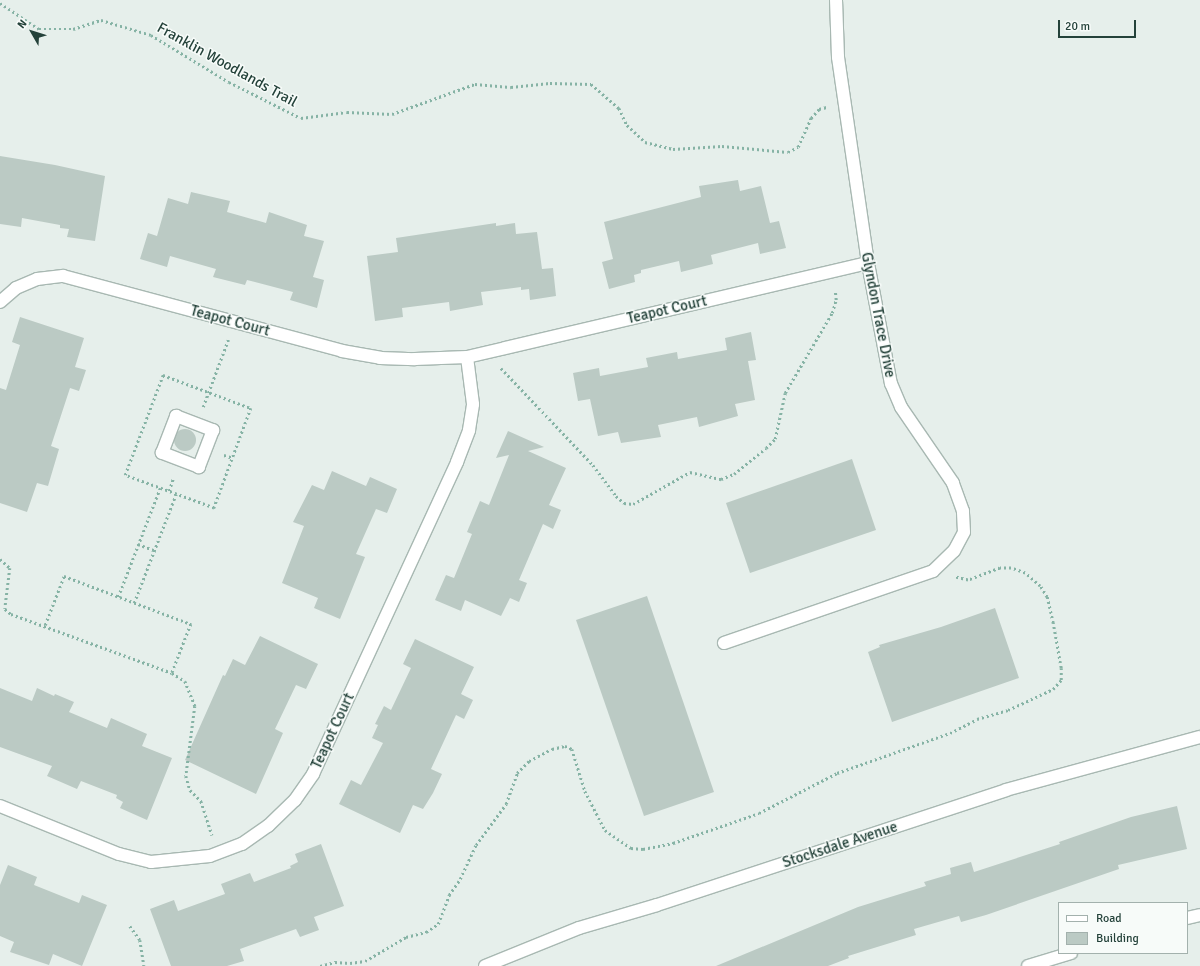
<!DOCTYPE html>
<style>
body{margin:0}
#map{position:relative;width:1200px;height:966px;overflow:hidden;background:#e6efeb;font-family:Signika,sans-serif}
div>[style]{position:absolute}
.building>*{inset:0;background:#bbcac4}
.round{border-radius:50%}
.path>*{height:2.5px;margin-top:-1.25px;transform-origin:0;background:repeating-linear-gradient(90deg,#86b3a5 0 2px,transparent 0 5px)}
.roads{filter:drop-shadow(1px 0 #a8b8b2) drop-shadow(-1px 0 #a8b8b2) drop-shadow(0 1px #a8b8b2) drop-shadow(0 -1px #a8b8b2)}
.pedestrian>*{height:12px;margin:-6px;padding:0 6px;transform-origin:6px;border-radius:6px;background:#fff}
.minor>*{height:12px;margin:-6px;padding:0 6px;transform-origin:6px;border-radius:6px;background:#fff}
span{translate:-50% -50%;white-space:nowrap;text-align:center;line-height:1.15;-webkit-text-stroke:3px #f7fbf9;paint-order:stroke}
.street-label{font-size:15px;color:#24423a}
.legend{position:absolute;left:1058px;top:902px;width:130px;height:52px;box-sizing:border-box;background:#f7fbf9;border:1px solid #a3b1ad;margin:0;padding:5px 7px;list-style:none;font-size:12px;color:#24423a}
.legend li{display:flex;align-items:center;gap:8px;height:20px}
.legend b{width:20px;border:1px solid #a3b1ad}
.north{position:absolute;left:12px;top:12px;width:40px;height:40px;-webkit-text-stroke:3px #f7fbf9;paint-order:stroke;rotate:309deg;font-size:11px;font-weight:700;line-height:16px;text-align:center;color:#24423a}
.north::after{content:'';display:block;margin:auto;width:14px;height:18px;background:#24423a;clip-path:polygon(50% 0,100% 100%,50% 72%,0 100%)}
.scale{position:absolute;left:1058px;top:20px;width:78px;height:18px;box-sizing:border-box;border:2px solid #24423a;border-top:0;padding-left:5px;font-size:12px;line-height:14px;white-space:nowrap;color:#24423a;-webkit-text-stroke:3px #f7fbf9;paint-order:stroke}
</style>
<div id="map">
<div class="building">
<i style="clip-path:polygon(0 156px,55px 165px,105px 176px,95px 241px,67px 237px,69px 229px,60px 228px,60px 225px,22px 218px,21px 227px,0 224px)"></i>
<i style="clip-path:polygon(738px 180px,740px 191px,761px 186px,770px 223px,779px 221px,786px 248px,760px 254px,758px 243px,711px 255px,713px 264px,681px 272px,679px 261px,641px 270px,641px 273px,634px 275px,635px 282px,609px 289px,602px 262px,613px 259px,604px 222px,701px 197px,699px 186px)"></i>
<i style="clip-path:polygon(191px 192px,230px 201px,227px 212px,266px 223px,269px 212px,307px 225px,304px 236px,324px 241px,313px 277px,324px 280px,317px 308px,290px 300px,293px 292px,247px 280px,245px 285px,213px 277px,216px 269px,170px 256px,167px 267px,140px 259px,148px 233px,157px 236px,168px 198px,188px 204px)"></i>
<i style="clip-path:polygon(496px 223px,496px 226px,515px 223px,516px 234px,537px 232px,542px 269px,553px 268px,556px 296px,530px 300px,529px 289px,521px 290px,521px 287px,481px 292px,483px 305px,450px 311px,449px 302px,402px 308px,403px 317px,375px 321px,367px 256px,398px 252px,396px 238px)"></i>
<i style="clip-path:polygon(20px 317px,84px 338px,75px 367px,86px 370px,79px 391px,70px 388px,51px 446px,59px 449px,48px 486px,37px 483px,27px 512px,0 503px,0 388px,6px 390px,20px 345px,12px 342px)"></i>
<i style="clip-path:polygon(751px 332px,756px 360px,748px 361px,755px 400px,735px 404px,738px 416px,699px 427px,697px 417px,658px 425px,661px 437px,621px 443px,618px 432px,598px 436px,590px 399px,578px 401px,573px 373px,599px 368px,600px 376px,648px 367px,646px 358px,677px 352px,678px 359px,727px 350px,725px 338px)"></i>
<i class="round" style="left:174px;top:429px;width:22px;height:22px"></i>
<i style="clip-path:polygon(508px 431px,544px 447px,528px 451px,566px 468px,549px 505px,561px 510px,553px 529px,543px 524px,519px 580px,527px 583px,519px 602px,510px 598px,501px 616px,465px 600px,461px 611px,435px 600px,446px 575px,454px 578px,472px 534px,467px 532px,480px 501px,489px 505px,509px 455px,496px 458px)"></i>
<i style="clip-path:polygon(852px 459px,876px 530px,750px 573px,726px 503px)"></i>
<i style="clip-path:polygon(332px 471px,366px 486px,370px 477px,397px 489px,387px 513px,376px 509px,356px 554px,365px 557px,340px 619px,314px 608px,318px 598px,282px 583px,304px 526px,293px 522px,312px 485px,324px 490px)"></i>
<i style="clip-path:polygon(647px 596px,714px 792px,644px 816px,576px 620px)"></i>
<i style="clip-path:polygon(995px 608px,1019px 678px,892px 722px,868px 652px,880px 647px,879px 645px,941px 627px)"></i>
<i style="clip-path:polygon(260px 636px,318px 664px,306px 689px,296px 685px,275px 729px,283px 733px,256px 794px,185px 760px,223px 675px,225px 676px,233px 659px,245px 665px)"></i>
<i style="clip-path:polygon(415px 639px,474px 667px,461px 694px,473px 700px,464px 719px,456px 715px,431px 769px,442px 774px,433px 793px,423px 809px,413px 805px,400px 833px,339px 804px,351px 780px,361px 785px,383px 743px,372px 738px,378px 725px,375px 724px,384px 706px,391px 710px,411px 668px,403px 664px)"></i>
<i style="clip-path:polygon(0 688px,32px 701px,37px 688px,54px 696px,55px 694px,74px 702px,69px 712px,107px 728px,111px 718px,147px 734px,142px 746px,172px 758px,147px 820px,120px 808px,123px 802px,116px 798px,117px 795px,81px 781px,77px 789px,47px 776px,52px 766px,0 747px)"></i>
<i style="clip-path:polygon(1177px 806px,1187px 849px,1118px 865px,1119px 869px,986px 915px,961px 922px,959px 916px,914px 929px,916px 935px,848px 956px,849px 958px,828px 966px,716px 966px,858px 907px,926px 886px,924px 882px,951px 874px,950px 868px,971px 862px,974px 872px,1060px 844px,1059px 842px,1131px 817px)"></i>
<i style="clip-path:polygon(321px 844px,344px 906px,314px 917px,319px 930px,300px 937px,296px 929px,240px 949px,244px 961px,227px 966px,171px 966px,150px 909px,174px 900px,178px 911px,225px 894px,221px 884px,250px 873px,254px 882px,291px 868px,290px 866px,298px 862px,295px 854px)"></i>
<i style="clip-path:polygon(8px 865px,37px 877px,34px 885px,79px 903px,82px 895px,107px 905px,82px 966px,53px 954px,49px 965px,10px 952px,14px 942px,0 936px,0 885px)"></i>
</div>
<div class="path">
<i style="left:0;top:3px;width:47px;rotate:33.7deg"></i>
<i style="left:39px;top:29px;width:34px"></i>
<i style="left:73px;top:29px;width:29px;rotate:-18deg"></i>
<i style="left:101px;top:20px;width:52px;rotate:16.7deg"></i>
<i style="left:151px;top:35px;width:91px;rotate:31.1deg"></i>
<i style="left:229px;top:82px;width:80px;rotate:26.6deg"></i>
<i style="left:301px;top:118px;width:46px;rotate:-7.4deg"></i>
<i style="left:347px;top:112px;width:45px;rotate:2.5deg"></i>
<i style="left:392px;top:114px;width:88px;rotate:-19.9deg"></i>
<i style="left:475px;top:84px;width:36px;rotate:5deg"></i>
<i style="left:511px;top:87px;width:39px;rotate:-6deg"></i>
<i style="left:550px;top:83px;width:41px;rotate:1.4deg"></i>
<i style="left:591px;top:84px;width:37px;rotate:41deg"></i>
<i style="left:619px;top:108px;width:19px;rotate:65deg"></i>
<i style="left:627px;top:125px;width:25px;rotate:43deg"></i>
<i style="left:645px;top:142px;width:29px;rotate:14deg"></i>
<i style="left:673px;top:149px;width:49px;rotate:-3.5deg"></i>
<i style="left:722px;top:146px;width:66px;rotate:5.2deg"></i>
<i style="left:788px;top:152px;width:11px;rotate:-27deg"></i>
<i style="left:798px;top:147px;width:32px;rotate:-66deg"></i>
<i style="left:811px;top:118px;width:12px;rotate:-48deg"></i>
<i style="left:819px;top:109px;width:8px;rotate:-14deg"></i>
<i style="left:501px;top:368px;width:134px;rotate:46.5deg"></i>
<i style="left:593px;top:465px;width:39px;rotate:53deg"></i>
<i style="left:616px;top:496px;width:11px;rotate:41deg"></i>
<i style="left:624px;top:503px;width:9px;rotate:6deg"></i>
<i style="left:633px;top:504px;width:65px;rotate:-29.3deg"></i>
<i style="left:690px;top:472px;width:32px;rotate:13deg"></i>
<i style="left:721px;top:479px;width:14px;rotate:-21deg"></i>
<i style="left:734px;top:474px;width:41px;rotate:-39.1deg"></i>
<i style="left:766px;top:448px;width:13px;rotate:-45deg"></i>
<i style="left:775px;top:439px;width:47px;rotate:-77.7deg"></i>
<i style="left:785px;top:393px;width:93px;rotate:-59.6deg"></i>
<i style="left:832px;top:313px;width:14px;rotate:-73deg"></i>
<i style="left:836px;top:300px;width:10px;rotate:-96deg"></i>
<i style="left:163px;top:375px;width:94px;rotate:20.6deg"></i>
<i style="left:251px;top:408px;width:107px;rotate:110.3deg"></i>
<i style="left:214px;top:508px;width:95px;rotate:-159.7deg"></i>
<i style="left:125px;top:475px;width:107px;rotate:-69.2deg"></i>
<i style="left:203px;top:407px;width:72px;rotate:-69.5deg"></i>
<i style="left:224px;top:455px;width:9px;rotate:18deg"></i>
<i style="left:169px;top:491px;width:13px;rotate:-72deg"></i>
<i style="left:138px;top:544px;width:17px;rotate:21deg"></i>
<i style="left:0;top:559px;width:13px;rotate:42deg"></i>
<i style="left:10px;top:568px;width:41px;rotate:97deg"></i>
<i style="left:5px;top:609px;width:8px;rotate:40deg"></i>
<i style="left:11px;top:614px;width:171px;rotate:20.1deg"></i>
<i style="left:172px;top:673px;width:15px;rotate:32deg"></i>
<i style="left:185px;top:681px;width:27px;rotate:68deg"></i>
<i style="left:195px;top:706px;width:71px;rotate:97.3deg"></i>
<i style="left:186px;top:776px;width:15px;rotate:74deg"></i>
<i style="left:190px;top:790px;width:16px;rotate:45deg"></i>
<i style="left:201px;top:801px;width:36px;rotate:72deg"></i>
<i style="left:118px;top:597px;width:117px;rotate:-68.9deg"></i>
<i style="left:134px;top:603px;width:117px;rotate:-68.9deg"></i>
<i style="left:45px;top:625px;width:53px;rotate:-68.8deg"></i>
<i style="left:64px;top:576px;width:136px;rotate:20.7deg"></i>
<i style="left:191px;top:624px;width:53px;rotate:111.2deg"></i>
<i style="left:130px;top:926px;width:17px;rotate:54deg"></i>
<i style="left:140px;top:940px;width:26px;rotate:81deg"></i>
<i style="left:320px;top:966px;width:16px;rotate:-15deg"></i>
<i style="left:335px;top:962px;width:15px;rotate:4deg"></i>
<i style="left:350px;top:963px;width:15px;rotate:-8deg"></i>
<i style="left:365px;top:961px;width:48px;rotate:-30.3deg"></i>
<i style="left:406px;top:937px;width:21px;rotate:-14deg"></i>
<i style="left:426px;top:932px;width:14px;rotate:-34deg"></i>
<i style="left:438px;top:924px;width:31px;rotate:-69deg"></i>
<i style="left:449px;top:895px;width:19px;rotate:-55deg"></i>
<i style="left:460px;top:879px;width:38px;rotate:-65deg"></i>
<i style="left:476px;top:845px;width:51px;rotate:-53.8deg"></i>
<i style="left:506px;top:804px;width:33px;rotate:-70deg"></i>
<i style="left:517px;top:773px;width:17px;rotate:-45deg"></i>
<i style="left:529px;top:761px;width:26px;rotate:-28deg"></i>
<i style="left:552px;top:749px;width:13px;rotate:-13deg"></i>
<i style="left:565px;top:746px;width:8px;rotate:23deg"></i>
<i style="left:572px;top:749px;width:44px;rotate:72.8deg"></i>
<i style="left:585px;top:791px;width:44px;rotate:62.9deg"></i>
<i style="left:605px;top:830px;width:32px;rotate:35deg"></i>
<i style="left:631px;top:848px;width:12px;rotate:5deg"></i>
<i style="left:643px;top:849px;width:31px;rotate:-11deg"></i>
<i style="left:673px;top:843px;width:91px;rotate:-19.2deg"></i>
<i style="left:759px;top:813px;width:88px;rotate:-27.1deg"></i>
<i style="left:837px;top:773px;width:120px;rotate:-19.5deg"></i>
<i style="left:950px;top:733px;width:30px;rotate:-27deg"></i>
<i style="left:977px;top:719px;width:32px;rotate:-16deg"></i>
<i style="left:1008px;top:710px;width:50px;rotate:-25deg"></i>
<i style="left:1053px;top:689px;width:12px;rotate:-48deg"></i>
<i style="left:1061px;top:680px;width:12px;rotate:-90deg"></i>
<i style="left:1061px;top:668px;width:46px;rotate:-100.1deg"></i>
<i style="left:1053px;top:623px;width:27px;rotate:-103deg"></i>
<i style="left:1047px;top:597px;width:13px;rotate:-122deg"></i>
<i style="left:1040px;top:586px;width:20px;rotate:-139deg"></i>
<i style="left:1025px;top:573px;width:15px;rotate:-160deg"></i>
<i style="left:1011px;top:568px;width:11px;rotate:180deg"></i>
<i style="left:1000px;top:568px;width:34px;rotate:159deg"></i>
<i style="left:968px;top:580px;width:13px;rotate:-167deg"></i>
</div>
<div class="roads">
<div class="pedestrian">
<i style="left:176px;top:416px;width:40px;rotate:21deg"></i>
<i style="left:213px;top:430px;width:40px;rotate:111deg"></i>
<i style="left:199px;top:467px;width:40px;rotate:-159deg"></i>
<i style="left:162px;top:453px;width:40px;rotate:-69deg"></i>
</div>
<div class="minor">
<i style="left:0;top:302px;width:21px;rotate:-41deg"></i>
<i style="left:16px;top:288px;width:23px;rotate:-23deg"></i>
<i style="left:37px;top:279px;width:26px;rotate:-7deg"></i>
<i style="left:63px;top:276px;width:289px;rotate:15deg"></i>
<i style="left:342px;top:351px;width:39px;rotate:10deg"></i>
<i style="left:380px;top:358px;width:35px;rotate:2deg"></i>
<i style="left:415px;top:359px;width:52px;rotate:-2.2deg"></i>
<i style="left:467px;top:357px;width:412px;rotate:-13.2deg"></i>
<i style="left:724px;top:643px;width:221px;rotate:-19deg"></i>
<i style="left:933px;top:571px;width:29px;rotate:-44deg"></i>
<i style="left:954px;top:551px;width:21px;rotate:-62deg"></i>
<i style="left:964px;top:532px;width:21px;rotate:-93deg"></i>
<i style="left:963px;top:511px;width:30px;rotate:-110deg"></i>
<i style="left:953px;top:483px;width:92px;rotate:-124.4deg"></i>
<i style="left:901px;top:407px;width:25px;rotate:-113deg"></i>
<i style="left:891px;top:384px;width:123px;rotate:-100.8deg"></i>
<i style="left:868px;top:263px;width:208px;rotate:-98.3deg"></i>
<i style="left:838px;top:57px;width:57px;rotate:-92deg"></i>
<i style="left:0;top:806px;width:128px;rotate:22deg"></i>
<i style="left:119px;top:854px;width:33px;rotate:14deg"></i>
<i style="left:151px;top:862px;width:59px;rotate:-5.8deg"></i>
<i style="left:210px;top:856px;width:34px;rotate:-21deg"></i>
<i style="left:242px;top:844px;width:32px;rotate:-35deg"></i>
<i style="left:268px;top:826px;width:37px;rotate:-44deg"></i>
<i style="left:295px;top:800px;width:32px;rotate:-55deg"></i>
<i style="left:313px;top:774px;width:344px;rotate:-65.2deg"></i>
<i style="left:457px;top:462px;width:34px;rotate:-69deg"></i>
<i style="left:469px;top:430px;width:26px;rotate:-81deg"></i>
<i style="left:473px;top:404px;width:47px;rotate:-97.3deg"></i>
<i style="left:1187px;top:918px;width:13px;rotate:-13deg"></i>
<i style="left:485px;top:966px;width:101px;rotate:-22deg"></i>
<i style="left:579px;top:928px;width:81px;rotate:-16.4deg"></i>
<i style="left:657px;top:905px;width:367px;rotate:-18.2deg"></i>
<i style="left:1006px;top:790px;width:201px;rotate:-15.3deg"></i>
<i style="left:1028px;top:966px;width:45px;rotate:-16.8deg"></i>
</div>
</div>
<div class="street-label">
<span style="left:227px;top:65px;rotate:29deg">Franklin Woodlands Trail</span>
<span style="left:667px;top:310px;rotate:-13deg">Teapot Court</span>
<span style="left:878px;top:315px;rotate:79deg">Glyndon Trace Drive</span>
<span style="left:230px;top:321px;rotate:15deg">Teapot Court</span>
<span style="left:333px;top:731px;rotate:-65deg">Teapot Court</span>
<span style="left:840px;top:845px;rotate:-18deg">Stocksdale Avenue</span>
</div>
<ul class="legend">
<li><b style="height:5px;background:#fff"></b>Road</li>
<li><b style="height:11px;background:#bbcac4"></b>Building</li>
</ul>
<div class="north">N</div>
<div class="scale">20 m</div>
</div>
